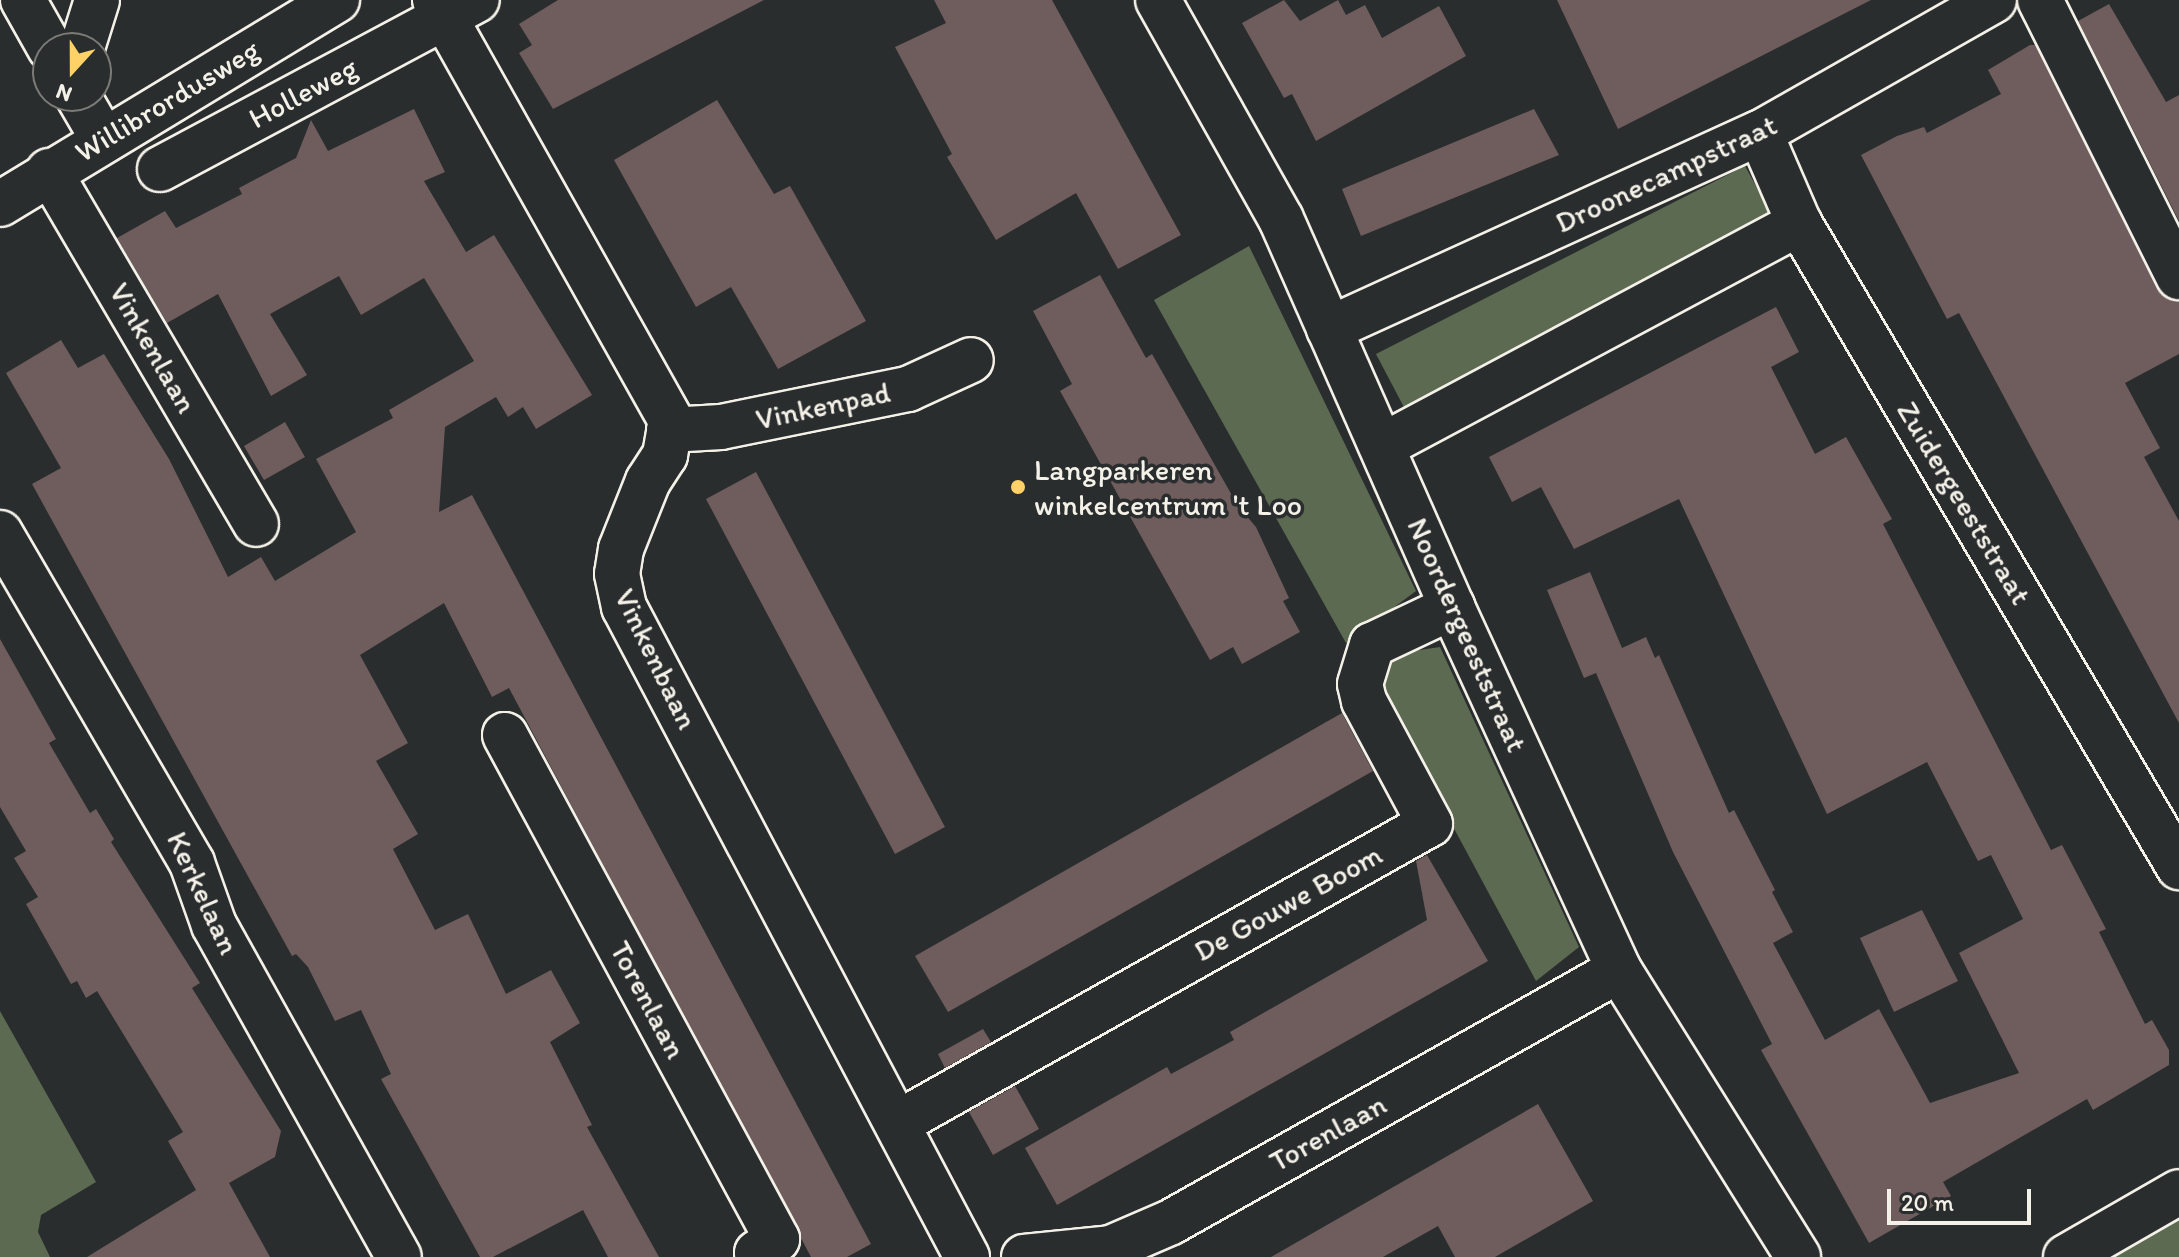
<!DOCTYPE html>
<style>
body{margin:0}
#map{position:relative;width:2179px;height:1257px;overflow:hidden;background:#2a2d2e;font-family:Itim,sans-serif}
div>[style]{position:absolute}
.green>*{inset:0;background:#5c6a52}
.building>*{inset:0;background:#6f5c5c}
.roads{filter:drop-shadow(2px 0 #f4f1e8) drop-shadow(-2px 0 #f4f1e8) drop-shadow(0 2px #f4f1e8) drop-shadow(0 -2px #f4f1e8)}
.minor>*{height:44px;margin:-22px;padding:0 22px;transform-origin:22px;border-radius:22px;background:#2a2d2e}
.dots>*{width:22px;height:22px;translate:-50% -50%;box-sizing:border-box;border:4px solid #2a2d2e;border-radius:50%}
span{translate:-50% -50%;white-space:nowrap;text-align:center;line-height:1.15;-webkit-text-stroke:7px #2a2d2e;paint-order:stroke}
.street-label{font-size:30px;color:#f4f1e8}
.poi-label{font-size:30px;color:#f4f1e8}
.left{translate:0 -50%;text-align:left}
.north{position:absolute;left:32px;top:32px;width:80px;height:80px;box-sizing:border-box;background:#2a2d2e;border:2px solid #7b7b78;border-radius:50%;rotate:201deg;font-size:22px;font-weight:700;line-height:32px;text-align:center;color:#f4f1e8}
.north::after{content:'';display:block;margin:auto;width:28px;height:36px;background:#ffd166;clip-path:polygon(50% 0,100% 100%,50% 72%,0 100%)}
.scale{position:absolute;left:1887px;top:1189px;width:144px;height:36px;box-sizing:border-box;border:4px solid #f4f1e8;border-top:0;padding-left:10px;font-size:24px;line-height:28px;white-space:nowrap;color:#f4f1e8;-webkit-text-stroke:6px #2a2d2e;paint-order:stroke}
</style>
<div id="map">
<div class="green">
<i style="clip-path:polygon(1745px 166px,1775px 221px,1407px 413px,1376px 354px)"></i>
<i style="clip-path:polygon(1249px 246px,1416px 591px,1346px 643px,1154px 300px)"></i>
<i style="clip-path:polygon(1440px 647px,1579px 947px,1536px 981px,1378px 687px,1379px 664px,1406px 652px)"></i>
<i style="clip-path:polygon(0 1011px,96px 1182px,41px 1215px,38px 1232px,50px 1257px,0 1257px)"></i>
<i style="clip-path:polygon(2179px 1212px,2179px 1257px,2098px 1257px)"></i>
</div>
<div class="building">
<i style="clip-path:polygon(558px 0,764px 0,553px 109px,519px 53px,532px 45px,519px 24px)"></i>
<i style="clip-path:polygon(934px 0,1052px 0,1181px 235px,1118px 269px,1076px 193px,996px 240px,947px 157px,952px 154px,895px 47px,946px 23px)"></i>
<i style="clip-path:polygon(1284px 0,1300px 21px,1338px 0,1346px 15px,1365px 5px,1382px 38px,1439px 6px,1466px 56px,1316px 141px,1292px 94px,1284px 98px,1242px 23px)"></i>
<i style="clip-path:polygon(1557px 0,1871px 0,1618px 129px)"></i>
<i style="clip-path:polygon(2109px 4px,2166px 102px,2179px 95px,2179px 221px,2078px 21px)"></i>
<i style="clip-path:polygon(2030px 45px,2035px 45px,2157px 288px,2179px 302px,2179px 354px,2125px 383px,2160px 448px,2144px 457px,2179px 521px,2179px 723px,1959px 313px,1947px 319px,1861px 155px,1897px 136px,1924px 127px,1927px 133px,2001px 94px,1988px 70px)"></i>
<i style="clip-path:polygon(717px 100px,774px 194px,790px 186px,866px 321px,778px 369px,731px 287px,696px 307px,614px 160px)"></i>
<i style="clip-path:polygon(414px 109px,445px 172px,424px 181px,466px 252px,494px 235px,592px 395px,536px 429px,523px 407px,508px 417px,496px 397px,445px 427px,439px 512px,472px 495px,871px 1244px,847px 1257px,811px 1257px,509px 688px,492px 697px,444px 603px,360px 655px,408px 743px,376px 761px,418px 834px,393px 849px,435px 930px,468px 914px,506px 994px,551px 970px,580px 1023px,550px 1042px,592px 1125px,587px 1127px,659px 1257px,608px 1257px,583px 1210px,493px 1257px,480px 1257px,381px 1079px,391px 1074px,361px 1010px,335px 1021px,308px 967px,296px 954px,292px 956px,32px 484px,61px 468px,6px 373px,61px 340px,78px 368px,104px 354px,169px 459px,228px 577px,261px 557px,275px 581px,356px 532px,316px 459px,393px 418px,389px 410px,474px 361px,424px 278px,361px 315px,339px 276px,270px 314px,307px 375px,271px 396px,218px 294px,167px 323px,117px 238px,165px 211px,176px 228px,242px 194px,239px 188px,296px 158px,311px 120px,328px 151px)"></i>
<i style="clip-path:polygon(1534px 109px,1559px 155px,1361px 236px,1342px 189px)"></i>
<i style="clip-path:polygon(1100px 275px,1146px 358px,1152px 354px,1238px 506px,1256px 527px,1289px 598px,1283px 601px,1300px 632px,1242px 664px,1233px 647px,1210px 660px,1060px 391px,1072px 384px,1033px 311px)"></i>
<i style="clip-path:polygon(1776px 307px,1799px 352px,1771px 367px,1815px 454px,1846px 437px,1892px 519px,1883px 524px,2051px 850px,2062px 845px,2106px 929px,2099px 932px,2145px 1024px,2152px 1020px,2169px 1050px,2169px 1065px,2093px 1110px,2087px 1099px,1943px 1182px,1951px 1196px,1869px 1243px,1761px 1050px,1772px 1044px,1673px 852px,1596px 673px,1584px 678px,1547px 590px,1590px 572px,1622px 648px,1646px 637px,1655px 658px,1659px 655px,1729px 813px,1734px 810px,1775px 890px,1772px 892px,1793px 932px,1773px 943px,1825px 1040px,1879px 1009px,1930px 1103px,2019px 1073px,1959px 953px,2023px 919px,1991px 855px,1978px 861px,1927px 762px,1827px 814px,1679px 499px,1574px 549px,1541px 487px,1512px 502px,1489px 457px)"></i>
<i style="clip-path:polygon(285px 422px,305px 457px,264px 480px,244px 446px)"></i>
<i style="clip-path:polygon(756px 472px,945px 827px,895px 854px,706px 499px)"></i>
<i style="clip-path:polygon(0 639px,56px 739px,49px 743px,90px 813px,96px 809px,114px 839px,111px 842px,200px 983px,192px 988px,281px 1131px,275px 1157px,229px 1183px,270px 1257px,87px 1257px,196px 1190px,168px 1141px,183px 1132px,97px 991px,86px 998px,77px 981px,71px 984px,26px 904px,38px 897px,14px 858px,26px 851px,0 807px)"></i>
<i style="clip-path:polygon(1342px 713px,1373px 771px,948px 1012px,915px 956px)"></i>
<i style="clip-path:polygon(1427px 855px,1488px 961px,1057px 1205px,1025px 1148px,1167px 1067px,1171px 1074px,1234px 1040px,1230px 1032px,1427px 920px,1416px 861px)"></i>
<i style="clip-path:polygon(1922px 910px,1958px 981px,1894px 1012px,1860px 938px)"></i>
<i style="clip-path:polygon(983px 1029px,991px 1042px,945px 1068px,938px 1054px)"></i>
<i style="clip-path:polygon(1015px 1086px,1039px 1129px,993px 1155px,969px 1112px)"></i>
<i style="clip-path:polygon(1538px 1104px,1593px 1201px,1495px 1257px,1455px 1257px,1438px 1226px,1383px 1257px,1271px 1257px)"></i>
</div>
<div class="roads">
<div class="minor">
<i style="left:23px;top:0;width:55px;rotate:60.6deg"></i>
<i style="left:435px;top:0;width:483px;rotate:60.7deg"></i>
<i style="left:671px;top:421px;width:35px;rotate:100deg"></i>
<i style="left:665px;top:455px;width:31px;rotate:123deg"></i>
<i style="left:648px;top:481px;width:73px;rotate:111.7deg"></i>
<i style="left:621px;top:549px;width:25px;rotate:99deg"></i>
<i style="left:617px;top:574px;width:34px;rotate:78deg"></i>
<i style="left:624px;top:607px;width:735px;rotate:62.18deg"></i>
<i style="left:1158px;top:0;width:251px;rotate:60.7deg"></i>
<i style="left:1281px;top:219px;width:424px;rotate:66.2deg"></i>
<i style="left:1452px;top:607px;width:400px;rotate:65.3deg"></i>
<i style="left:1619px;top:970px;width:338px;rotate:58deg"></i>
<i style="left:2040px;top:0;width:310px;rotate:63.4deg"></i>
<i style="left:82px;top:48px;width:50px;rotate:-72.6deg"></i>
<i style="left:78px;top:96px;width:50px;rotate:59.8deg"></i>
<i style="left:1760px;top:133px;width:98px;rotate:66.6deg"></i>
<i style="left:1799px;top:223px;width:748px;rotate:59.46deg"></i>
<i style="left:160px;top:169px;width:359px;rotate:-28.1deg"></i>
<i style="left:49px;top:171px;width:409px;rotate:59.6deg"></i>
<i style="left:0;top:204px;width:394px;rotate:-31.2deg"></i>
<i style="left:1329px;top:329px;width:473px;rotate:-24.5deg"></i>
<i style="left:1760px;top:133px;width:269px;rotate:-29.6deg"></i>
<i style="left:669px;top:430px;width:52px;rotate:-3.3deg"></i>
<i style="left:721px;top:427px;width:191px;rotate:-11.5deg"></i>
<i style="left:908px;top:389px;width:69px;rotate:-24.7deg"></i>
<i style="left:1384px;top:445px;width:471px;rotate:-28.1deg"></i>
<i style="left:0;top:533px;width:382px;rotate:59.8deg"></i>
<i style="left:192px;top:863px;width:66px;rotate:70.5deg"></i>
<i style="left:214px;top:925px;width:380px;rotate:60.9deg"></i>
<i style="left:505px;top:735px;width:573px;rotate:61.65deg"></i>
<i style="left:777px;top:1239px;width:24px;rotate:145deg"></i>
<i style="left:757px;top:1253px;width:5px;rotate:53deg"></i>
<i style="left:898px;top:1123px;width:610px;rotate:-29.34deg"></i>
<i style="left:1430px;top:824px;width:140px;rotate:-118.2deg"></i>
<i style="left:1364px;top:701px;width:17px;rotate:-103deg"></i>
<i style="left:1360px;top:684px;width:41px;rotate:-72.9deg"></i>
<i style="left:1372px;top:645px;width:89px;rotate:-25.4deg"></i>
<i style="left:1024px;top:1257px;width:87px;rotate:-5.9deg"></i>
<i style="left:1111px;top:1248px;width:65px;rotate:-23.4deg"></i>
<i style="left:1171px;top:1222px;width:514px;rotate:-29.36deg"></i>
<i style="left:2066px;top:1257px;width:130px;rotate:-29.9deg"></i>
</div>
</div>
<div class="dots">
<i style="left:1018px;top:487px;background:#ffd166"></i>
</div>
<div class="street-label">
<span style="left:303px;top:93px;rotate:-28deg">Holleweg</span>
<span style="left:167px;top:101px;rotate:-31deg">Willibrordusweg</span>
<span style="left:1666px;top:174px;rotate:-25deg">Droonecampstraat</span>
<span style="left:153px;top:348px;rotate:60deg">Vinkenlaan</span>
<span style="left:823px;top:406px;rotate:-12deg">Vinkenpad</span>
<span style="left:1964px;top:503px;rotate:59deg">Zuidergeeststraat</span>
<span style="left:1467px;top:635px;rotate:66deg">Noordergeeststraat</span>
<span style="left:656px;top:659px;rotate:64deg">Vinkenbaan</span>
<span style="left:203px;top:893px;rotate:65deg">Kerkelaan</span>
<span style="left:1288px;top:903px;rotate:-29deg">De Gouwe Boom</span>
<span style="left:648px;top:1000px;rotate:62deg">Torenlaan</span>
<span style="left:1328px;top:1133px;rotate:-29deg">Torenlaan</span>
</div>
<div class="poi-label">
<span class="left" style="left:1034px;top:487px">Langparkeren<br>winkelcentrum 't Loo</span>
</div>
<div class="north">N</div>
<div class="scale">20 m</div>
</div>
